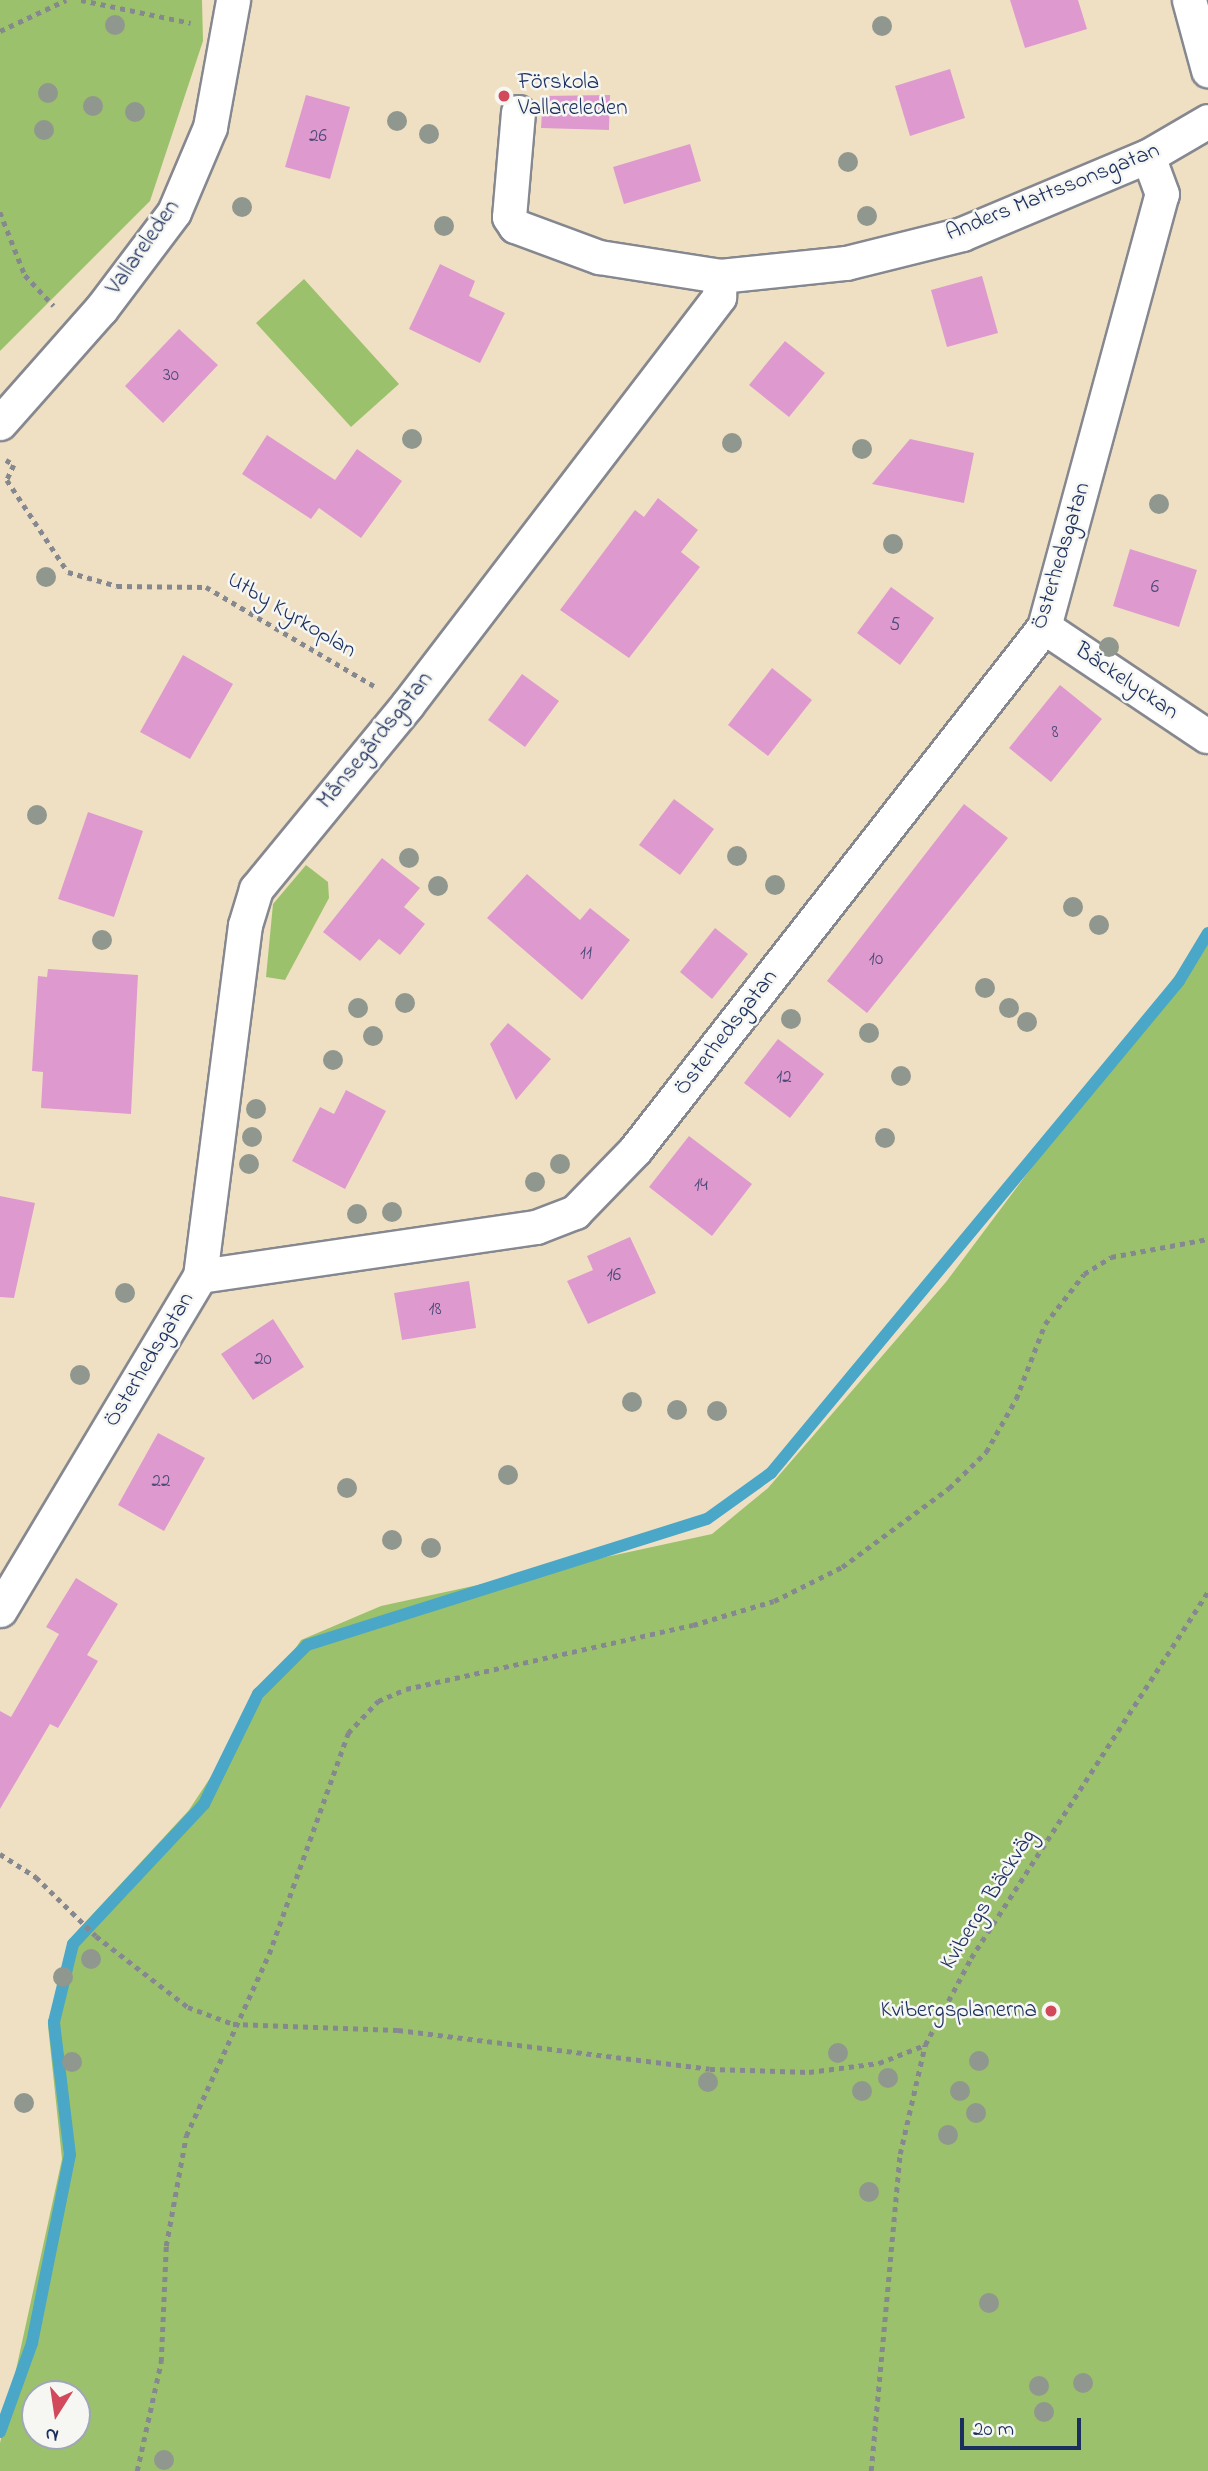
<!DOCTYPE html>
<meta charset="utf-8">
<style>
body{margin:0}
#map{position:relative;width:1208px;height:2471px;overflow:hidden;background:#f0e0c3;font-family:"Indie Flower",sans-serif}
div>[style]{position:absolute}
.green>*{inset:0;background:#9cc16c}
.stream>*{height:12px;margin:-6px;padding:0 6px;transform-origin:6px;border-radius:6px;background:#4aa7c8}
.building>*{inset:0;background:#de9ace}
.path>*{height:4.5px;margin-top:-2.25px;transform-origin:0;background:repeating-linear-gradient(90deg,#868890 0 5px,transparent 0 10px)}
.roads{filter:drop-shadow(2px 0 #868890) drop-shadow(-2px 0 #868890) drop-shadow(0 2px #868890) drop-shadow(0 -2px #868890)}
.street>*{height:33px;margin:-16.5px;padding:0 16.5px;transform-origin:16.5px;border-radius:16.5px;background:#fff}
.trees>*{width:20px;height:20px;margin:-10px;border-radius:50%;background:#90978e}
.dots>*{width:19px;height:19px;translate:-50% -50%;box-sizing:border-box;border:4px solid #f6f6f2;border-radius:50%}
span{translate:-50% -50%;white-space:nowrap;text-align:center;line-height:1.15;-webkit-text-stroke:5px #f6f6f2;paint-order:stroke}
.number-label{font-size:19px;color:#4c4a7a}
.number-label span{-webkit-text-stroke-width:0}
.poi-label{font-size:23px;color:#1b2f5e}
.left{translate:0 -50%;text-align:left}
.right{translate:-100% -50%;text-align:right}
.street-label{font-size:23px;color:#1b2f5e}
.north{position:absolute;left:21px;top:2380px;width:70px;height:70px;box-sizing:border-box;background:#f6f6f2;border:2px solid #9ea6b7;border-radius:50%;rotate:192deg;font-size:19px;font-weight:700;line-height:28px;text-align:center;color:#1b2f5e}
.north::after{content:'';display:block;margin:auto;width:24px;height:32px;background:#d1495b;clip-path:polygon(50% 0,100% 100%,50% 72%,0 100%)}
.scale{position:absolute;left:960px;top:2418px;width:121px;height:32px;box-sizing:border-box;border:4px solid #1b2f5e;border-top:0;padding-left:9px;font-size:21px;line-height:24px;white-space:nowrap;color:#1b2f5e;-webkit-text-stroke:5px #f6f6f2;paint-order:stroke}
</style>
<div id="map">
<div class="green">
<i style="clip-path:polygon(0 0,202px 0,203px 41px,150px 201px,0 351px)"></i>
<i style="clip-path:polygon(304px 279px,399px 384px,351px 427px,256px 323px)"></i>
<i style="clip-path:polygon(306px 865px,328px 882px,329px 898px,285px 980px,266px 977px,273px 904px)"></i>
<i style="clip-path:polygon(evenodd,1208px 932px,1208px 2471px,0 2471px,0 2443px,62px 2159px,48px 2026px,68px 1941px,189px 1810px,301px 1640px,381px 1606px,712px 1534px,768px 1488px,946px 1282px,1208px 932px,35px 2394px,77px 2394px,77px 2436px,35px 2436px,35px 2394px)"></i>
</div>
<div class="stream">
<i style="left:0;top:2432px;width:95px;rotate:-70.2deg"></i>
<i style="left:32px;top:2343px;width:192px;rotate:-78.6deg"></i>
<i style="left:70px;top:2155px;width:134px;rotate:-96.9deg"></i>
<i style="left:54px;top:2022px;width:80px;rotate:-76.3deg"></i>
<i style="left:73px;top:1944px;width:192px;rotate:-46.9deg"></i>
<i style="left:204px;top:1804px;width:123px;rotate:-63.9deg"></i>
<i style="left:258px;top:1694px;width:69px;rotate:-45deg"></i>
<i style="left:307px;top:1645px;width:419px;rotate:-17.5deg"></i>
<i style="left:707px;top:1519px;width:79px;rotate:-35.7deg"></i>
<i style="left:771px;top:1473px;width:639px;rotate:-50.33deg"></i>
<i style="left:1179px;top:981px;width:56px;rotate:-58.9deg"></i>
</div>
<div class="building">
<i style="clip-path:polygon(1010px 0,1078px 0,1087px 29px,1025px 48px)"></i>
<i style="clip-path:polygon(950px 69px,965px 118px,910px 136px,895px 86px)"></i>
<i style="clip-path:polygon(306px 95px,350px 107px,330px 179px,285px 167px)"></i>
<i style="clip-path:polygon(610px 95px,609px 130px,541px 128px,543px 96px)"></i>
<i style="clip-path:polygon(690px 144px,701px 181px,624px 204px,613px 167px)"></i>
<i style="clip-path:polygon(440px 264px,475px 281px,469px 296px,505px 313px,480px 363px,409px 329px)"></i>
<i style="clip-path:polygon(982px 276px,998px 333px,947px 347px,931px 290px)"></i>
<i style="clip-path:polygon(179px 329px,218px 365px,163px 423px,125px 386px)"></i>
<i style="clip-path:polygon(785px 341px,825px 373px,789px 417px,749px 385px)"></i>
<i style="clip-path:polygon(267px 435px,335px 480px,357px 449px,402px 481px,361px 538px,319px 508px,311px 519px,242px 474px)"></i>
<i style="clip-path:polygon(910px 439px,974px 453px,964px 503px,872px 484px)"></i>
<i style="clip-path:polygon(658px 498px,698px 530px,681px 552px,700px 567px,629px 658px,560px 610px,635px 510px,644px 517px)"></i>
<i style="clip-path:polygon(1130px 549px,1197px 570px,1179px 627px,1113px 606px)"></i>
<i style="clip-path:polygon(891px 587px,934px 618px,900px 665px,857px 633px)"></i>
<i style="clip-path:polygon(183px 655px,233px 684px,190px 759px,140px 732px)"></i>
<i style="clip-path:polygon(772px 668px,812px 700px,768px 756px,728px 725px)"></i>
<i style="clip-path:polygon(522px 674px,559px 701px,525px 747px,488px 720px)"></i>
<i style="clip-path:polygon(1060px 685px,1102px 719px,1051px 782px,1009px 748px)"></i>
<i style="clip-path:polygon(674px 799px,714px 829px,680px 875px,639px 845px)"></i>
<i style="clip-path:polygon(964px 804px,1008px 838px,867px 1013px,827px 981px)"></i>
<i style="clip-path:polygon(88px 812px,143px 831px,114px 917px,58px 899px)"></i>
<i style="clip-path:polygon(382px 858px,420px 888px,404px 907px,425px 924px,400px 955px,379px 939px,360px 961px,323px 932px)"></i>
<i style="clip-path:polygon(527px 874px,580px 920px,590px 908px,630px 940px,582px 1000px,487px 918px)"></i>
<i style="clip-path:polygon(715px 928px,748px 954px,712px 999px,680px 972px)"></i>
<i style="clip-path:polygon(48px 969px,138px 975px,131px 1114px,41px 1108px,43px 1072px,32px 1071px,38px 976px,47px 977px)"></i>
<i style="clip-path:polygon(508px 1023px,551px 1059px,516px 1100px,490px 1044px)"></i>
<i style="clip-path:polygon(778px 1039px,824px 1074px,790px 1118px,744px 1083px)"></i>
<i style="clip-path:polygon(346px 1090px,386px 1111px,345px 1189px,292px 1161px,320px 1107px,334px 1114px)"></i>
<i style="clip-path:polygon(689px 1136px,752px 1184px,712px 1236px,649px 1187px)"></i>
<i style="clip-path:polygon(0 1196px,35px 1203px,14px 1298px,0 1297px)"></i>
<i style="clip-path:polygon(630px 1237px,656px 1293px,588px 1324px,567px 1281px,593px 1270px,587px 1256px)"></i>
<i style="clip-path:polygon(469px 1281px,476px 1328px,402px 1340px,394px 1293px)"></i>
<i style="clip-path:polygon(273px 1319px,304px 1367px,253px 1400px,221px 1354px)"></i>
<i style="clip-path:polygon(158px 1433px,205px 1458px,164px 1531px,118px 1505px)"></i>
<i style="clip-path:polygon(76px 1578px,118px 1604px,87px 1655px,98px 1661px,58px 1728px,50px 1724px,0 1809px,0 1711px,11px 1717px,59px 1634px,46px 1627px)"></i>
</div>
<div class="path">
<i style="left:81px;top:0;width:112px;rotate:11.8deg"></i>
<i style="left:0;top:31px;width:73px;rotate:-25.2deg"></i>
<i style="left:0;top:212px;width:68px;rotate:68.4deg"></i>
<i style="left:25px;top:275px;width:42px;rotate:46.9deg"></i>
<i style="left:6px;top:460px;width:9px;rotate:32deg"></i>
<i style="left:14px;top:465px;width:17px;rotate:115deg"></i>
<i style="left:7px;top:480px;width:110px;rotate:56.5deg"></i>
<i style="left:68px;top:572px;width:51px;rotate:15.9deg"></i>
<i style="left:117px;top:586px;width:89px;rotate:0.6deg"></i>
<i style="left:206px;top:587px;width:197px;rotate:30.5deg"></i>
<i style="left:0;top:1854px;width:43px;rotate:32.6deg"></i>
<i style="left:36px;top:1877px;width:84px;rotate:44.5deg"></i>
<i style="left:96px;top:1936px;width:116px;rotate:37.7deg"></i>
<i style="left:188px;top:2007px;width:48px;rotate:20.7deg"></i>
<i style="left:233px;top:2024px;width:165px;rotate:2.1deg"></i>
<i style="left:398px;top:2030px;width:314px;rotate:7.1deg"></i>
<i style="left:710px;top:2069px;width:99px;rotate:1.7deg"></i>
<i style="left:809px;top:2072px;width:71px;rotate:-7.3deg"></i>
<i style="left:879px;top:2063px;width:49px;rotate:-21.4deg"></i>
<i style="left:137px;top:2471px;width:112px;rotate:-77.6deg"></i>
<i style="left:161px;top:2362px;width:116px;rotate:-87.5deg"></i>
<i style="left:166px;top:2246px;width:112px;rotate:-79.7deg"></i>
<i style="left:186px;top:2136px;width:200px;rotate:-65.5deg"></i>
<i style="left:269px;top:1954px;width:235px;rotate:-70.3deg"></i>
<i style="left:348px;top:1733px;width:44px;rotate:-46.8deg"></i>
<i style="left:378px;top:1701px;width:30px;rotate:-23deg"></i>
<i style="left:406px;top:1689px;width:294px;rotate:-12.6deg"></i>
<i style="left:693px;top:1625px;width:84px;rotate:-16.5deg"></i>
<i style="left:774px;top:1601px;width:76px;rotate:-26.6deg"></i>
<i style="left:842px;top:1567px;width:133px;rotate:-36.4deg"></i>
<i style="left:949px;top:1488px;width:52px;rotate:-44.2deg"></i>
<i style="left:986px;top:1452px;width:61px;rotate:-60.5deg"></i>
<i style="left:1016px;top:1399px;width:80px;rotate:-68.9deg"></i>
<i style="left:1045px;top:1324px;width:63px;rotate:-52deg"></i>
<i style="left:1084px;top:1274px;width:32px;rotate:-32deg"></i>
<i style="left:1111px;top:1257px;width:99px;rotate:-10.5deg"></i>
<i style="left:871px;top:2471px;width:318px;rotate:-84.8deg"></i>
<i style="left:900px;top:2154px;width:112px;rotate:-77.1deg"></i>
<i style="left:925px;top:2045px;width:98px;rotate:-62.1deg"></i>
<i style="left:971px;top:1958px;width:437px;rotate:-57.1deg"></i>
</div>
<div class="roads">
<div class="street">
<i style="left:1189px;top:0;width:73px;rotate:74.8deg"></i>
<i style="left:518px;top:112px;width:105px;rotate:94.9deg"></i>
<i style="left:509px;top:217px;width:11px;rotate:56deg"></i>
<i style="left:515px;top:226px;width:90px;rotate:20.3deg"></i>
<i style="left:599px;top:257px;width:122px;rotate:8.9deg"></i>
<i style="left:720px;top:276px;width:127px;rotate:-5.9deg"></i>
<i style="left:846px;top:263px;width:120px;rotate:-14deg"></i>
<i style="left:962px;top:234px;width:202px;rotate:-22.8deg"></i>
<i style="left:1148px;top:156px;width:69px;rotate:-30.3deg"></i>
<i style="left:0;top:423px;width:152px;rotate:-48.5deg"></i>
<i style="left:101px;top:309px;width:121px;rotate:-53deg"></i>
<i style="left:174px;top:212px;width:92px;rotate:-67deg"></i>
<i style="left:210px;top:127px;width:129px;rotate:-79.7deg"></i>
<i style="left:1044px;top:627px;width:196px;rotate:33.8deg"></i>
<i style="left:200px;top:1276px;width:354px;rotate:-82.7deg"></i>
<i style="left:245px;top:925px;width:38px;rotate:-73deg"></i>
<i style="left:256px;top:889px;width:238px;rotate:-50.6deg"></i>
<i style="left:407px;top:705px;width:514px;rotate:-52.59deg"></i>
<i style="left:719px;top:297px;width:21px;rotate:-87deg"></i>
<i style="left:0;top:1610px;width:389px;rotate:-59.1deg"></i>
<i style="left:200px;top:1276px;width:340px;rotate:-8.3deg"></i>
<i style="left:536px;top:1227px;width:42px;rotate:-21deg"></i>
<i style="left:575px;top:1212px;width:86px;rotate:-45.9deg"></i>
<i style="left:635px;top:1150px;width:664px;rotate:-51.97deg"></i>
<i style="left:1044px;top:627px;width:449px;rotate:-74.8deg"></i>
<i style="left:1162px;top:194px;width:40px;rotate:-110.2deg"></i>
</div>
</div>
<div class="trees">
<i style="left:115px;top:25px"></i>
<i style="left:882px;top:26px"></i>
<i style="left:48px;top:93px"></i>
<i style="left:93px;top:106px"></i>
<i style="left:135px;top:112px"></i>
<i style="left:397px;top:121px"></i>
<i style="left:44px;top:130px"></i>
<i style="left:429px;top:134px"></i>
<i style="left:848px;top:162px"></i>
<i style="left:242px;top:207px"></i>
<i style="left:867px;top:216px"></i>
<i style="left:444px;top:226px"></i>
<i style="left:412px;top:439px"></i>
<i style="left:732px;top:443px"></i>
<i style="left:862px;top:449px"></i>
<i style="left:1159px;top:504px"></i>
<i style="left:893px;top:544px"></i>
<i style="left:46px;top:577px"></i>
<i style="left:1109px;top:647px"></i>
<i style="left:37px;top:815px"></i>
<i style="left:737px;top:856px"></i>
<i style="left:409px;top:858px"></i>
<i style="left:775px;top:885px"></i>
<i style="left:438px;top:886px"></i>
<i style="left:1073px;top:907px"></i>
<i style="left:1099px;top:925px"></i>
<i style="left:102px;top:940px"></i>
<i style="left:985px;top:988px"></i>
<i style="left:405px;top:1003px"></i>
<i style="left:358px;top:1008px"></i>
<i style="left:1009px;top:1008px"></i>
<i style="left:791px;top:1019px"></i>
<i style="left:1027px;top:1022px"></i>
<i style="left:869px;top:1033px"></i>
<i style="left:373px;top:1036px"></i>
<i style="left:333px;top:1060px"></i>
<i style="left:901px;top:1076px"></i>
<i style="left:256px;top:1109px"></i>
<i style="left:252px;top:1137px"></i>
<i style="left:885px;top:1138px"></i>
<i style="left:249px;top:1164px"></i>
<i style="left:560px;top:1164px"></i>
<i style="left:535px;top:1182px"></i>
<i style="left:392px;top:1212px"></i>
<i style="left:357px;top:1214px"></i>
<i style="left:125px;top:1293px"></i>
<i style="left:80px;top:1375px"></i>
<i style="left:632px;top:1402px"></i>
<i style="left:677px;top:1410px"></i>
<i style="left:717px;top:1411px"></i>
<i style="left:508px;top:1475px"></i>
<i style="left:347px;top:1488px"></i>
<i style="left:392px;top:1540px"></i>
<i style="left:431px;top:1548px"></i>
<i style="left:91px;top:1959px"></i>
<i style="left:63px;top:1977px"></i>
<i style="left:838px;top:2053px"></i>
<i style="left:979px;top:2061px"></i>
<i style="left:72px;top:2062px"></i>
<i style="left:888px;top:2078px"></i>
<i style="left:708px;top:2082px"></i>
<i style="left:862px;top:2091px"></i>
<i style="left:960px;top:2091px"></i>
<i style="left:24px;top:2103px"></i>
<i style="left:976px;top:2113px"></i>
<i style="left:948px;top:2135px"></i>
<i style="left:869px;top:2192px"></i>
<i style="left:989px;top:2303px"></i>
<i style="left:1083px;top:2383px"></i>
<i style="left:1039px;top:2386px"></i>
<i style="left:1044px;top:2412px"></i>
<i style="left:164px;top:2460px"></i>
</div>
<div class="dots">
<i style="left:504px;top:96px;background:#d1495b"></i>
<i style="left:1051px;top:2011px;background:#d1495b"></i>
</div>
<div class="number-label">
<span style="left:318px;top:137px">26</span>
<span style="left:171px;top:376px">30</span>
<span style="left:1155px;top:588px">6</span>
<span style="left:895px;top:626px">5</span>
<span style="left:1055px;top:733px">8</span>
<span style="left:586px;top:954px">11</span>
<span style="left:876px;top:960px">10</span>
<span style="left:784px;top:1078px">12</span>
<span style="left:701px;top:1186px">14</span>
<span style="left:614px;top:1276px">16</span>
<span style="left:435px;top:1310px">18</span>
<span style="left:263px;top:1360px">20</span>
<span style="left:161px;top:1482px">22</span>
</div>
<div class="poi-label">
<span class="left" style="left:518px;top:96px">Förskola<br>Vallareleden</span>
<span class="right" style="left:1037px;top:2011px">Kvibergsplanerna</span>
</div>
<div class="street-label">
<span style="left:1053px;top:193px;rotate:-22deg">Anders Mattssonsgatan</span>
<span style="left:144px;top:248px;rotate:-55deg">Vallareleden</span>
<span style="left:1062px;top:556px;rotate:-73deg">Österhedsgatan</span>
<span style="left:291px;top:616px;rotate:31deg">Utby Kyrkoplan</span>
<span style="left:1126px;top:682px;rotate:34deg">Bäckelyckan</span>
<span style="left:376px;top:741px;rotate:-51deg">Månsegårdsgatan</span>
<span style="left:727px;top:1033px;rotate:-52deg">Österhedsgatan</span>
<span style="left:150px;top:1360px;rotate:-59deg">Österhedsgatan</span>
<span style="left:989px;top:1900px;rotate:-58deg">Kvibergs Bäckväg</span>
</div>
<div class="north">N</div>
<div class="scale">20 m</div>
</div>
